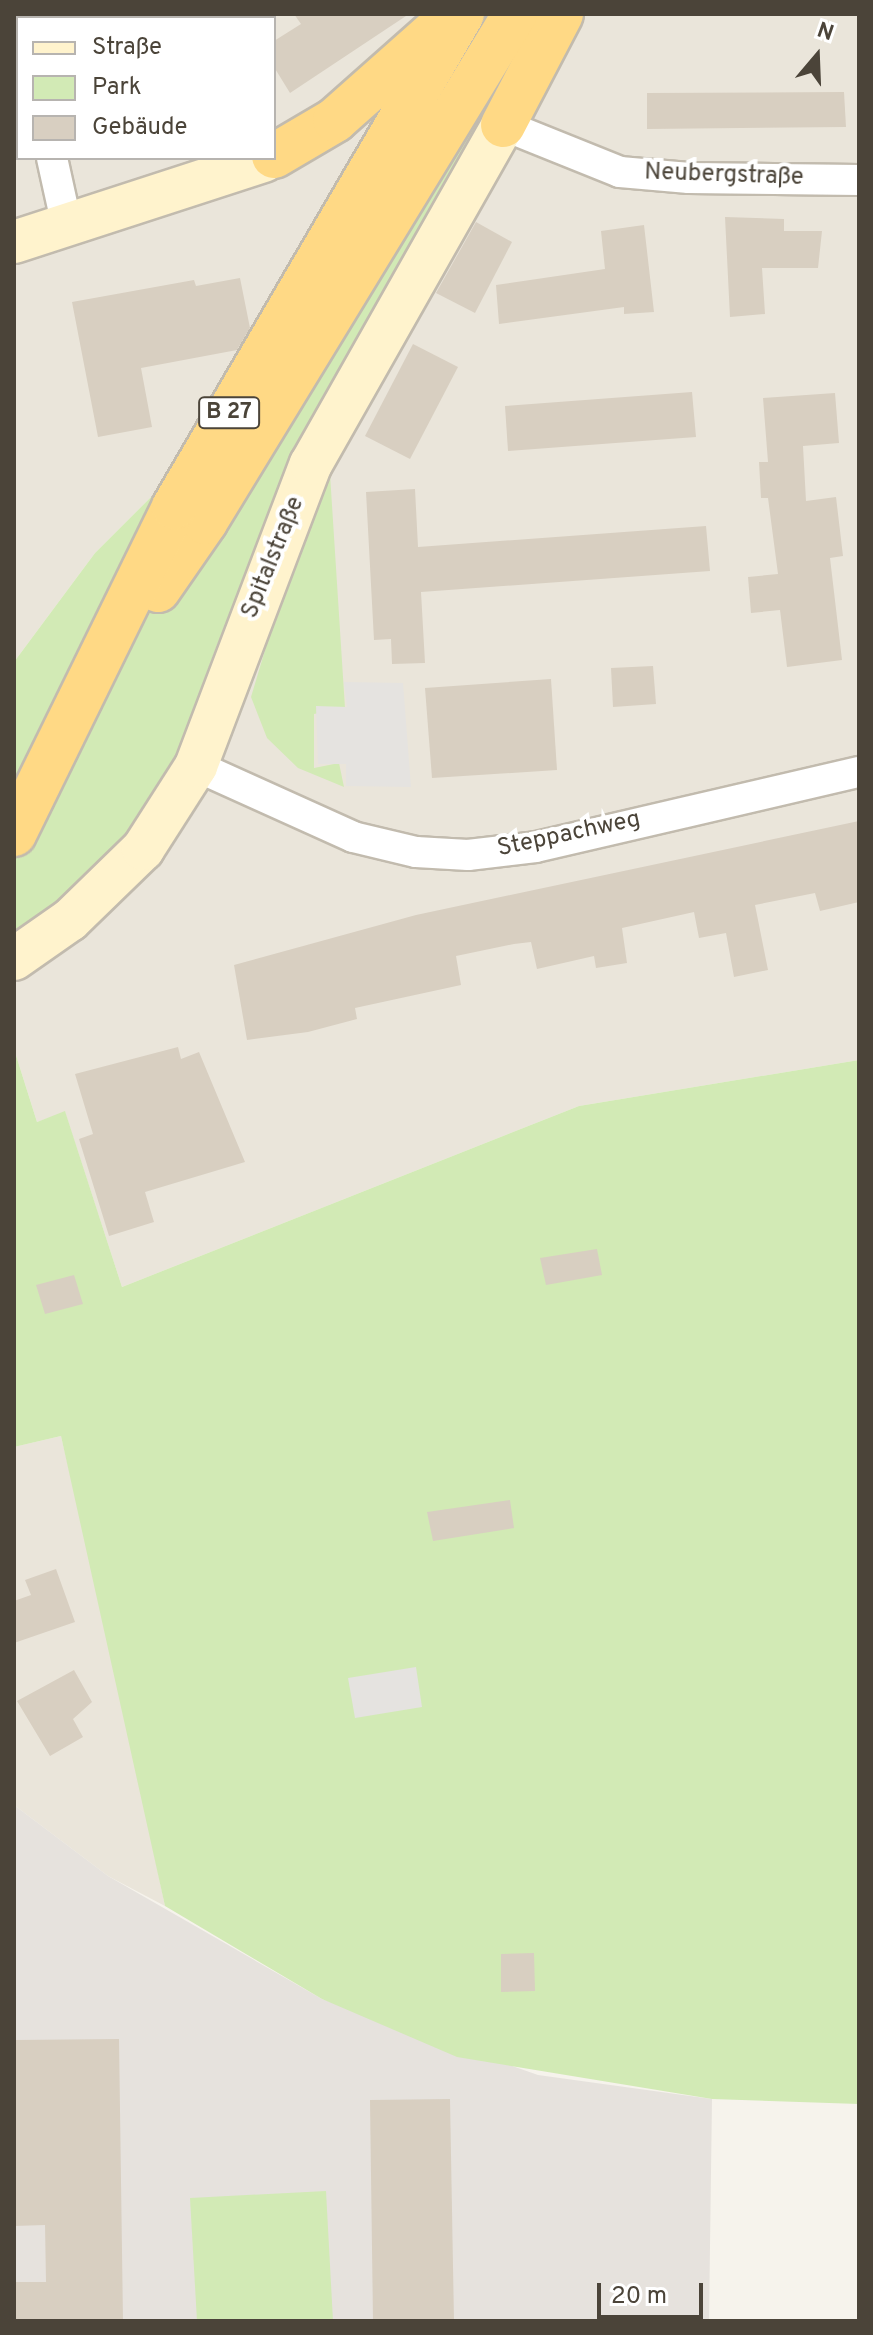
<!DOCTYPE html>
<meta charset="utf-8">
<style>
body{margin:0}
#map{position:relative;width:873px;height:2335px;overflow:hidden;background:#f6f3ec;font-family:Overpass,sans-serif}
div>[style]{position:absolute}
.residential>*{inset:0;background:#eae5da}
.industrial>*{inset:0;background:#e6e2dd}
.green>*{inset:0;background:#d2eab5}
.parking>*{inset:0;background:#e5e3e0}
.building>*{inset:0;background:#d8cfc1}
.roads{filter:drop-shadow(2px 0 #c2bbae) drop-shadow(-2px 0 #c2bbae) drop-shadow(0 2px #c2bbae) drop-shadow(0 -2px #c2bbae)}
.minor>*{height:30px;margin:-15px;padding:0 15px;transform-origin:15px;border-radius:15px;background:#fff}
.secondary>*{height:42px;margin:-21px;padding:0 21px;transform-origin:21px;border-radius:21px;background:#fff3cd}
.trunk>*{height:44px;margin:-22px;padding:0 22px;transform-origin:22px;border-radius:22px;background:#ffd985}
span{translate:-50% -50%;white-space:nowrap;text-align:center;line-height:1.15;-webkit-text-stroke:8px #fff;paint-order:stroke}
.shield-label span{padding:2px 6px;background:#fff;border:2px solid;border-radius:6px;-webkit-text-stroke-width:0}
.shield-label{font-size:22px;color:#4b4439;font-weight:700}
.street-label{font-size:24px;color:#4b4439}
.frame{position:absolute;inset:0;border:16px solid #4b4439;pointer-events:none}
.legend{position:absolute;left:16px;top:16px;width:260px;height:144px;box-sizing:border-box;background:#fff;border:2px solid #b7b4b0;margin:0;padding:10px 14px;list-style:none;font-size:24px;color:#4b4439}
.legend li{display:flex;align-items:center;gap:16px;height:40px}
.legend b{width:40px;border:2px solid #b7b4b0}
.north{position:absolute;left:777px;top:16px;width:80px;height:80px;-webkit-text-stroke:6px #fff;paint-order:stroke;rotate:19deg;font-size:22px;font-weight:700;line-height:32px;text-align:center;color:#4b4439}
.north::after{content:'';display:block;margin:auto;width:28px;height:36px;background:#4b4439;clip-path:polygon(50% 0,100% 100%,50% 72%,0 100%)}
.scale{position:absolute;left:597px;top:2283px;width:106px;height:36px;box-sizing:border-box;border:4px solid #4b4439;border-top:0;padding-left:10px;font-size:24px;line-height:28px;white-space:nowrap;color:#4b4439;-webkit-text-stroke:6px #fff;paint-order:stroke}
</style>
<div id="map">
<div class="residential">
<i style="clip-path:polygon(evenodd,14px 14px,451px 14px,258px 349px,166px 482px,95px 553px,14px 662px,14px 14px,18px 18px,274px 18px,274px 158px,18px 158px,18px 18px)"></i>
<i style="clip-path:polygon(560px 14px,859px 14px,859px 1060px,579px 1106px,122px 1287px,65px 1112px,37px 1122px,14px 1049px,14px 943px,172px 767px,217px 645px,301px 451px)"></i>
<i style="clip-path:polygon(61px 1436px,111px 1646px,165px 1906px,108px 1876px,14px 1805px,14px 1447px)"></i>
</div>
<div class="industrial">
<i style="clip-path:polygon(14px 1805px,108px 1876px,322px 1999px,538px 2075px,712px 2099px,709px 2321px,14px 2321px)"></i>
</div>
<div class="green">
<i style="clip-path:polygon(451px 14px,560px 14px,301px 451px,217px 645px,172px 767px,132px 840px,14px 943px,14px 662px,95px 553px,166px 482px,258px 349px,369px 129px)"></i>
<i style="clip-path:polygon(330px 474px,345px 708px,314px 714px,314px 768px,339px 763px,344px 787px,298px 768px,267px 738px,251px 697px,286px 580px)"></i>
<i style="clip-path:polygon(14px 1049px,37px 1122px,65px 1111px,122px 1287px,579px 1106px,859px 1060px,859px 2104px,712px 2099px,457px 2057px,322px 1999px,165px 1906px,61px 1436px,14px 1447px)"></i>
<i style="clip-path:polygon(326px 2191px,333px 2321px,197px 2321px,190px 2198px)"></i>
</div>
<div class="parking">
<i style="clip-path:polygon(344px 682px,403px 683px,411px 787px,346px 786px,346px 764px,318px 764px,316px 706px,347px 707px)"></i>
<i style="clip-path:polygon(416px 1667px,422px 1707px,355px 1718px,348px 1678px)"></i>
</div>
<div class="building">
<i style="clip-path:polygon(294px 14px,409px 14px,290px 93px,274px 67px,274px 41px,301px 24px)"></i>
<i style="clip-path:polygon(844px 92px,846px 127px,647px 129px,647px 93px)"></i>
<i style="clip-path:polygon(725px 217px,784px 219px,784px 231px,822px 231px,818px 268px,762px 268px,765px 314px,730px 317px)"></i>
<i style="clip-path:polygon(476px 222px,512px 242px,475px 313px,436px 293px)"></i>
<i style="clip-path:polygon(644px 225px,654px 312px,624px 314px,624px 307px,499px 324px,496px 285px,605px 269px,601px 231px)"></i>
<i style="clip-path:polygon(240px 278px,250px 328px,237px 350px,141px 368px,152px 427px,98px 437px,72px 302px,194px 280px,196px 286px)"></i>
<i style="clip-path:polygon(413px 344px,458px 367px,410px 459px,365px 436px)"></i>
<i style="clip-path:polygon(692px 392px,696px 437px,508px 451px,505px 406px)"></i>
<i style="clip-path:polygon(835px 393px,839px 443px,803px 446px,806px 501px,836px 497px,843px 556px,830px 558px,842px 660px,787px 667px,780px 610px,751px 613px,748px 577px,778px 574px,768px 498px,761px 498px,759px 462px,768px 462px,763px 398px)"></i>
<i style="clip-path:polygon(415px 489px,418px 547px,706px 526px,710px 571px,421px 592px,425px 663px,392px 664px,391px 639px,374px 640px,366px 492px)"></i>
<i style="clip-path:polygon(653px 666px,656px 704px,613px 707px,611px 668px)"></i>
<i style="clip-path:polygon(551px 679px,557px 770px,432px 778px,425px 688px)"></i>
<i style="clip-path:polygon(859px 821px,859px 902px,820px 911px,815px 893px,755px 905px,768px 970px,734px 977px,726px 933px,699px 938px,694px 912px,622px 928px,627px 963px,596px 968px,594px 956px,537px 969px,531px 942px,514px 944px,456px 956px,461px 985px,355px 1008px,357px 1019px,308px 1032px,247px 1040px,234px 965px,416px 915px)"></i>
<i style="clip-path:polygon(178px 1047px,181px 1059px,199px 1052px,245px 1162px,145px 1192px,154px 1222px,109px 1236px,79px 1139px,93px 1134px,75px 1074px)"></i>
<i style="clip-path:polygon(597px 1249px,602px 1275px,546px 1285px,540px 1258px)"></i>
<i style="clip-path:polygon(74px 1275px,83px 1304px,45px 1314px,36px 1285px)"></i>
<i style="clip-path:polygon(510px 1500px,514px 1528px,433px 1541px,427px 1512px)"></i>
<i style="clip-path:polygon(56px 1569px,75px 1622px,14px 1643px,14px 1601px,31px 1595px,25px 1580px)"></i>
<i style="clip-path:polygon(74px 1670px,92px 1702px,73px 1719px,83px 1737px,50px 1756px,17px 1701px)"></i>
<i style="clip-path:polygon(534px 1953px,535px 1991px,501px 1992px,501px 1954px)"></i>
<i style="clip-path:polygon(119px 2039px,123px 2321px,14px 2321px,14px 2282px,46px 2282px,45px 2225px,14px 2226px,14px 2040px)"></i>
<i style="clip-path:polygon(450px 2099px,454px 2321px,373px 2321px,370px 2100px)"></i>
</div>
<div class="roads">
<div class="minor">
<i style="left:14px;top:19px;width:6px;rotate:51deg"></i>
<i style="left:503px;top:125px;width:126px;rotate:21.9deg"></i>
<i style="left:620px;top:172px;width:69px;rotate:5deg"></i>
<i style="left:689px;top:178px;width:170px;rotate:0.7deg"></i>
<i style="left:52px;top:158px;width:70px;rotate:77.6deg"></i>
<i style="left:196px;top:766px;width:172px;rotate:24.3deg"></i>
<i style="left:353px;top:837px;width:65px;rotate:13.4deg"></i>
<i style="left:416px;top:852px;width:52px;rotate:3.3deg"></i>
<i style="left:468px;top:855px;width:68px;rotate:-6.7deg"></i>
<i style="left:536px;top:847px;width:332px;rotate:-13.1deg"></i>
</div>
<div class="secondary">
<i style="left:14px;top:242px;width:263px;rotate:-18deg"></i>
<i style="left:14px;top:959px;width:68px;rotate:-34.9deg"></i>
<i style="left:70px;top:920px;width:102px;rotate:-44.2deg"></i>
<i style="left:143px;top:849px;width:98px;rotate:-57.4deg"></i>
<i style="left:196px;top:766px;width:323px;rotate:-69.2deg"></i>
<i style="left:311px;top:464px;width:390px;rotate:-60.5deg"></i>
</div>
<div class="trunk">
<i style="left:503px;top:125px;width:125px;rotate:-62.4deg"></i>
<i style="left:274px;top:156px;width:71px;rotate:-30.5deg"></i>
<i style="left:335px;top:120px;width:132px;rotate:-41.6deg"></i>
<i style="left:158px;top:590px;width:83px;rotate:-55.3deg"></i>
<i style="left:205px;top:522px;width:595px;rotate:-58.61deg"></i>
<i style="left:14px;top:834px;width:364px;rotate:-63.9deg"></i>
<i style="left:174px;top:507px;width:571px;rotate:-59.71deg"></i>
</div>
</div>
<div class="shield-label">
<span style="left:229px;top:413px">B 27</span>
</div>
<div class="street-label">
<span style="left:724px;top:176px;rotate:2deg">Neubergstraße</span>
<span style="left:274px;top:558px;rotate:-68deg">Spitalstraße</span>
<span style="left:569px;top:835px;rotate:-12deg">Steppachweg</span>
</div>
<div class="frame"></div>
<ul class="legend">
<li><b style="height:10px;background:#fff3cd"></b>Straße</li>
<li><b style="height:22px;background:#d2eab5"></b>Park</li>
<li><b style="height:22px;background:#d8cfc1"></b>Gebäude</li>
</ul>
<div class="north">N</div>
<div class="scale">20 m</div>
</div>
